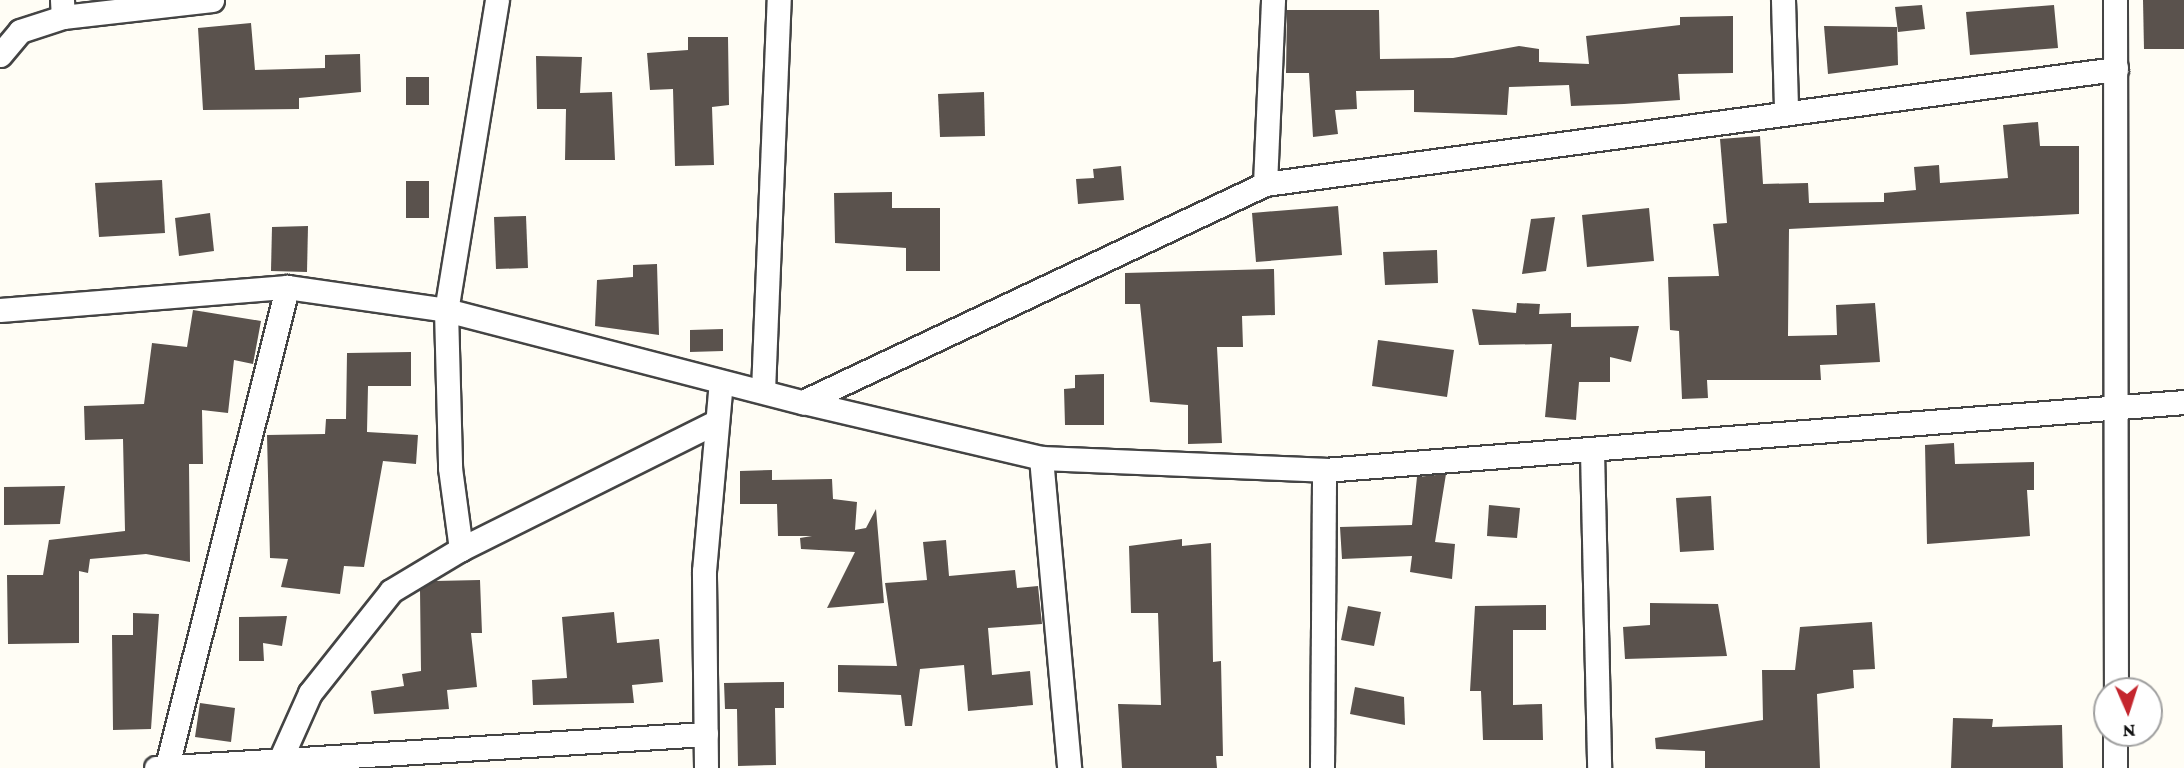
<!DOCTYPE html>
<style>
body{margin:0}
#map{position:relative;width:2184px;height:768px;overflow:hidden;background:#fffdf5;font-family:"Crimson Pro",serif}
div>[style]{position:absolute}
.building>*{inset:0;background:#5a524d}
.roads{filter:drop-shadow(2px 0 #444) drop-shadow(-2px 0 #444) drop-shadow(0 2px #444) drop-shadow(0 -2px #444)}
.minor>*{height:23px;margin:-11.5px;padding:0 11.5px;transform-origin:11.5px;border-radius:11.5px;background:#fff}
span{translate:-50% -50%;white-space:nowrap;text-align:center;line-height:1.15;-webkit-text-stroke:7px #fff;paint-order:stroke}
.north{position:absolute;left:2093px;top:677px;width:70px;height:70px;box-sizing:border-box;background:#fff;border:2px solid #a0a0a0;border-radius:50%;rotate:177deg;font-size:19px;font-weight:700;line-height:28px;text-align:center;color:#111}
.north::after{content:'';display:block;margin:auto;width:24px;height:32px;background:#c4262e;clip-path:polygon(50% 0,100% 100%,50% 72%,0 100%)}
</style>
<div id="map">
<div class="building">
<i style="clip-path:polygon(2143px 0,2184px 0,2184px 49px,2144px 49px)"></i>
<i style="clip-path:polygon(1922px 5px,1925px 29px,1898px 32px,1895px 7px)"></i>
<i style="clip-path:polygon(2054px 5px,2058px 48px,1970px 55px,1966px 12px)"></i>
<i style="clip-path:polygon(1287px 10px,1379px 10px,1380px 59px,1453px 58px,1519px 46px,1539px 49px,1539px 62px,1589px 64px,1586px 36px,1680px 25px,1680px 17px,1733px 16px,1733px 73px,1678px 74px,1680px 100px,1624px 104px,1571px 106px,1569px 85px,1509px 87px,1507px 115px,1414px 112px,1414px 90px,1356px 91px,1357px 109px,1335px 110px,1338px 134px,1313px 137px,1309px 73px,1286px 73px)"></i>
<i style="clip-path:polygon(251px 23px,255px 70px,325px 68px,325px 55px,360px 54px,361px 92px,299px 98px,299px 109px,203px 110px,198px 28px)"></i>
<i style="clip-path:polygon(1824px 26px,1897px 27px,1898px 65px,1828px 74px)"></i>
<i style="clip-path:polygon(688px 37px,728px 37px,729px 105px,712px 107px,714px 165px,675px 166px,673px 89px,650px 90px,647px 53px,688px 50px)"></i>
<i style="clip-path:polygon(536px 56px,582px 57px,580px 93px,612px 92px,615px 160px,565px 160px,566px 109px,537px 109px)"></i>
<i style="clip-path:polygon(406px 77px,429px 77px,429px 105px,406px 105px)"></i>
<i style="clip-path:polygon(984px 92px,985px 136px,940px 137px,938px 94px)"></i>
<i style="clip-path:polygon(2038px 122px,2040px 146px,2079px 146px,2079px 214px,1789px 229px,1788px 336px,1837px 335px,1836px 305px,1875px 303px,1880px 362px,1820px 365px,1821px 380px,1707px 380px,1708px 398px,1682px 399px,1679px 331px,1670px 330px,1668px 277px,1719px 276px,1713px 224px,1727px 223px,1720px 139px,1760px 136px,1763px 184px,1808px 183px,1809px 203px,1884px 202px,1884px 193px,1916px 190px,1914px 167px,1939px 165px,1940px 183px,2008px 178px,2003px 125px)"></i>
<i style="clip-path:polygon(1121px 166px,1124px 200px,1078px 204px,1076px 179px,1094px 178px,1093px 169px)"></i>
<i style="clip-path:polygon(162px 180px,165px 233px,99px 237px,95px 183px)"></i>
<i style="clip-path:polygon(406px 181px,429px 181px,429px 218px,406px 218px)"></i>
<i style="clip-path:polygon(892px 192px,892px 208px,940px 208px,940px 271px,906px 271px,906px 248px,835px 243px,834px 193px)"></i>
<i style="clip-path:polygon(1338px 206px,1342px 255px,1256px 262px,1252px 213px)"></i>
<i style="clip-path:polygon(1649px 208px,1654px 261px,1587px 267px,1582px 215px)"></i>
<i style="clip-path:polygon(210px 213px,214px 251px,179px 256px,175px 218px)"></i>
<i style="clip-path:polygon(526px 216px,528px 268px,496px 269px,494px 217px)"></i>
<i style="clip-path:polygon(1555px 217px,1546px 271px,1522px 274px,1531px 219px)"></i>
<i style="clip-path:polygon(308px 226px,307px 272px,271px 271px,272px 227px)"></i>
<i style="clip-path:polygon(1437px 250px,1438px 283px,1385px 285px,1383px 252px)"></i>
<i style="clip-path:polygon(657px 264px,659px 335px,595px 326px,597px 280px,633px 277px,633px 265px)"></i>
<i style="clip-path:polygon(1274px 269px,1275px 315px,1242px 316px,1243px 347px,1217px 347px,1222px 443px,1188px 444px,1188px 405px,1150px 402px,1140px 304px,1125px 304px,1125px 273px)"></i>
<i style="clip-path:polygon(1517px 303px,1540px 304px,1539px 314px,1571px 313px,1571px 327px,1639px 326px,1631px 362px,1610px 357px,1610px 382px,1579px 382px,1576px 420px,1545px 417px,1552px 344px,1479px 345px,1472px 309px,1516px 313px)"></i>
<i style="clip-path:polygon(193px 310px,261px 321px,253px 364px,234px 360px,228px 413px,202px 410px,203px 464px,189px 464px,190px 562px,146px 554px,90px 559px,88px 573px,79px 571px,79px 643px,8px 644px,7px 575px,43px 575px,49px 540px,125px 531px,123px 439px,85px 440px,84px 406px,144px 404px,152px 343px,187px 347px)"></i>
<i style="clip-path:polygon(723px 329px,723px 351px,690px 352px,690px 330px)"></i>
<i style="clip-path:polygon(1378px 340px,1454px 350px,1447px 397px,1372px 386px)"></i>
<i style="clip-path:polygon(411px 352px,411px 386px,368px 386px,367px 432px,418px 435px,416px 464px,383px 461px,364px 567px,344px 566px,340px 594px,281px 587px,288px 559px,270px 558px,267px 435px,325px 434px,326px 419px,346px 419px,347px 353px)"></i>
<i style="clip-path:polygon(1104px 374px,1104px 425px,1065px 425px,1064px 389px,1075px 388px,1075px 375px)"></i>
<i style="clip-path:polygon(1954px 443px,1955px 464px,2034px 462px,2034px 490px,2027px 490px,2030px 536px,1927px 544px,1925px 445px)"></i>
<i style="clip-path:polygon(772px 470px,772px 480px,832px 479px,833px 499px,857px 502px,855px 530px,866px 528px,876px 509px,884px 603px,827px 608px,855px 552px,801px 549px,800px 538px,812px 536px,778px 536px,777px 504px,740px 504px,740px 471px)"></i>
<i style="clip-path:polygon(1446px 474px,1435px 542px,1455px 544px,1452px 579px,1410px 572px,1412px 556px,1342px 559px,1340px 527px,1412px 525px,1417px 477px)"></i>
<i style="clip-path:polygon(65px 486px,60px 524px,4px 525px,4px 487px)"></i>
<i style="clip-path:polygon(1711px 496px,1714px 550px,1680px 552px,1676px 498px)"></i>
<i style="clip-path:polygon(1489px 505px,1520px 508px,1517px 538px,1487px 536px)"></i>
<i style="clip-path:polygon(1182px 539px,1182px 546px,1211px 543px,1213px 662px,1221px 661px,1223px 756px,1216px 756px,1217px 768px,1122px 768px,1118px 704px,1161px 705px,1158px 613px,1131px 613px,1129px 546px)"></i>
<i style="clip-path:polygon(946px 540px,949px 576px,1015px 570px,1017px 588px,1038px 586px,1042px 624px,988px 628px,992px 675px,1030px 671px,1033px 705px,968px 711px,964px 665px,920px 669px,912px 726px,905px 726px,901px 695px,838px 692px,838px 665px,897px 666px,885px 583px,927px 580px,923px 542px)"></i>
<i style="clip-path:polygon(480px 580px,482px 633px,471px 633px,477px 687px,447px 690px,449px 709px,374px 714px,371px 691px,404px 686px,402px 674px,421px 671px,420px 590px,435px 581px)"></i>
<i style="clip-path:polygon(1650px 603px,1718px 604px,1727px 656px,1625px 659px,1623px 627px,1650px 625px)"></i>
<i style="clip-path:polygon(1546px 605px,1546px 630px,1513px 630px,1513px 705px,1542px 704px,1543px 740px,1483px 740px,1481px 691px,1470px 691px,1475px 606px)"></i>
<i style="clip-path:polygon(1348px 606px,1381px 612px,1374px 646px,1341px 640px)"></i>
<i style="clip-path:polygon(614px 612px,617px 643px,659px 639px,663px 682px,632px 685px,634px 703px,533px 705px,532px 680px,567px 678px,562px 617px)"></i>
<i style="clip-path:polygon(133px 613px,159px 614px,151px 729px,113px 730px,112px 635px,133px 635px)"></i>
<i style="clip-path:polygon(287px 616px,282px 646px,263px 643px,264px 661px,239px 661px,239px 617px)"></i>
<i style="clip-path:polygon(1872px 622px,1875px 669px,1853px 670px,1854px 688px,1817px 694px,1820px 768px,1705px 768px,1705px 751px,1656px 749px,1655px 738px,1763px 720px,1762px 670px,1795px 670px,1800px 627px)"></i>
<i style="clip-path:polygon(784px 682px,784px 708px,775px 708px,776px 765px,738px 766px,737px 709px,725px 709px,724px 683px)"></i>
<i style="clip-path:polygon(1355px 687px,1404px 697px,1405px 725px,1350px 714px)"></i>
<i style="clip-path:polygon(200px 703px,235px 708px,231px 742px,195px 737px)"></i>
<i style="clip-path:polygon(1953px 718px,1993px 719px,1992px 727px,2062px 725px,2063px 768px,1951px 768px)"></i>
</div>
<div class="roads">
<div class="minor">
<i style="left:62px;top:0;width:17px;rotate:87deg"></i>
<i style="left:63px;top:17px;width:150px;rotate:-6.5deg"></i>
<i style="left:497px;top:0;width:314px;rotate:99.3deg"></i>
<i style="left:446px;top:310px;width:369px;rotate:14.5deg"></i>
<i style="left:803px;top:402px;width:244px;rotate:13.2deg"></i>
<i style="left:1041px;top:458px;width:283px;rotate:2.4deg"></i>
<i style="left:1324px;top:470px;width:863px;rotate:-4.52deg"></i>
<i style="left:1783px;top:0;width:109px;rotate:88.4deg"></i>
<i style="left:2115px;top:0;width:691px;rotate:89.92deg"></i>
<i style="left:0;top:55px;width:31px;rotate:-50deg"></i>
<i style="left:20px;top:31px;width:45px;rotate:-18deg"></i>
<i style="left:1265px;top:184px;width:184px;rotate:-87.5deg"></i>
<i style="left:0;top:310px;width:288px;rotate:-4.6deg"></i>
<i style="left:287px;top:287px;width:161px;rotate:8.2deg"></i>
<i style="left:446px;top:310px;width:158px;rotate:88.5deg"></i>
<i style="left:450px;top:468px;width:82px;rotate:82.3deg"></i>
<i style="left:763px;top:391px;width:391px;rotate:-87.7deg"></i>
<i style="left:803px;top:402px;width:511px;rotate:-25.26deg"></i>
<i style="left:1265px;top:184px;width:859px;rotate:-7.7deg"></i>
<i style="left:1592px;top:451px;width:317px;rotate:88.7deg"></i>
<i style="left:1041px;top:458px;width:311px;rotate:84.8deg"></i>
<i style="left:280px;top:760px;width:73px;rotate:-65.9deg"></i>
<i style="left:310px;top:693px;width:130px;rotate:-51.5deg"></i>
<i style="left:391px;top:591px;width:82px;rotate:-31deg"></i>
<i style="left:461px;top:549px;width:283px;rotate:-26.5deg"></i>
<i style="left:167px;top:766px;width:494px;rotate:-75.9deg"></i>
<i style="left:156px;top:768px;width:551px;rotate:-3.54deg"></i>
<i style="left:706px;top:768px;width:197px;rotate:-90.6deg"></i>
<i style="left:704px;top:571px;width:190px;rotate:-84.9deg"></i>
<i style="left:1322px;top:768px;width:298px;rotate:-89.6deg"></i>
<i style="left:2115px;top:768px;width:35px;rotate:-90deg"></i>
</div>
</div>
<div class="north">N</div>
</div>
